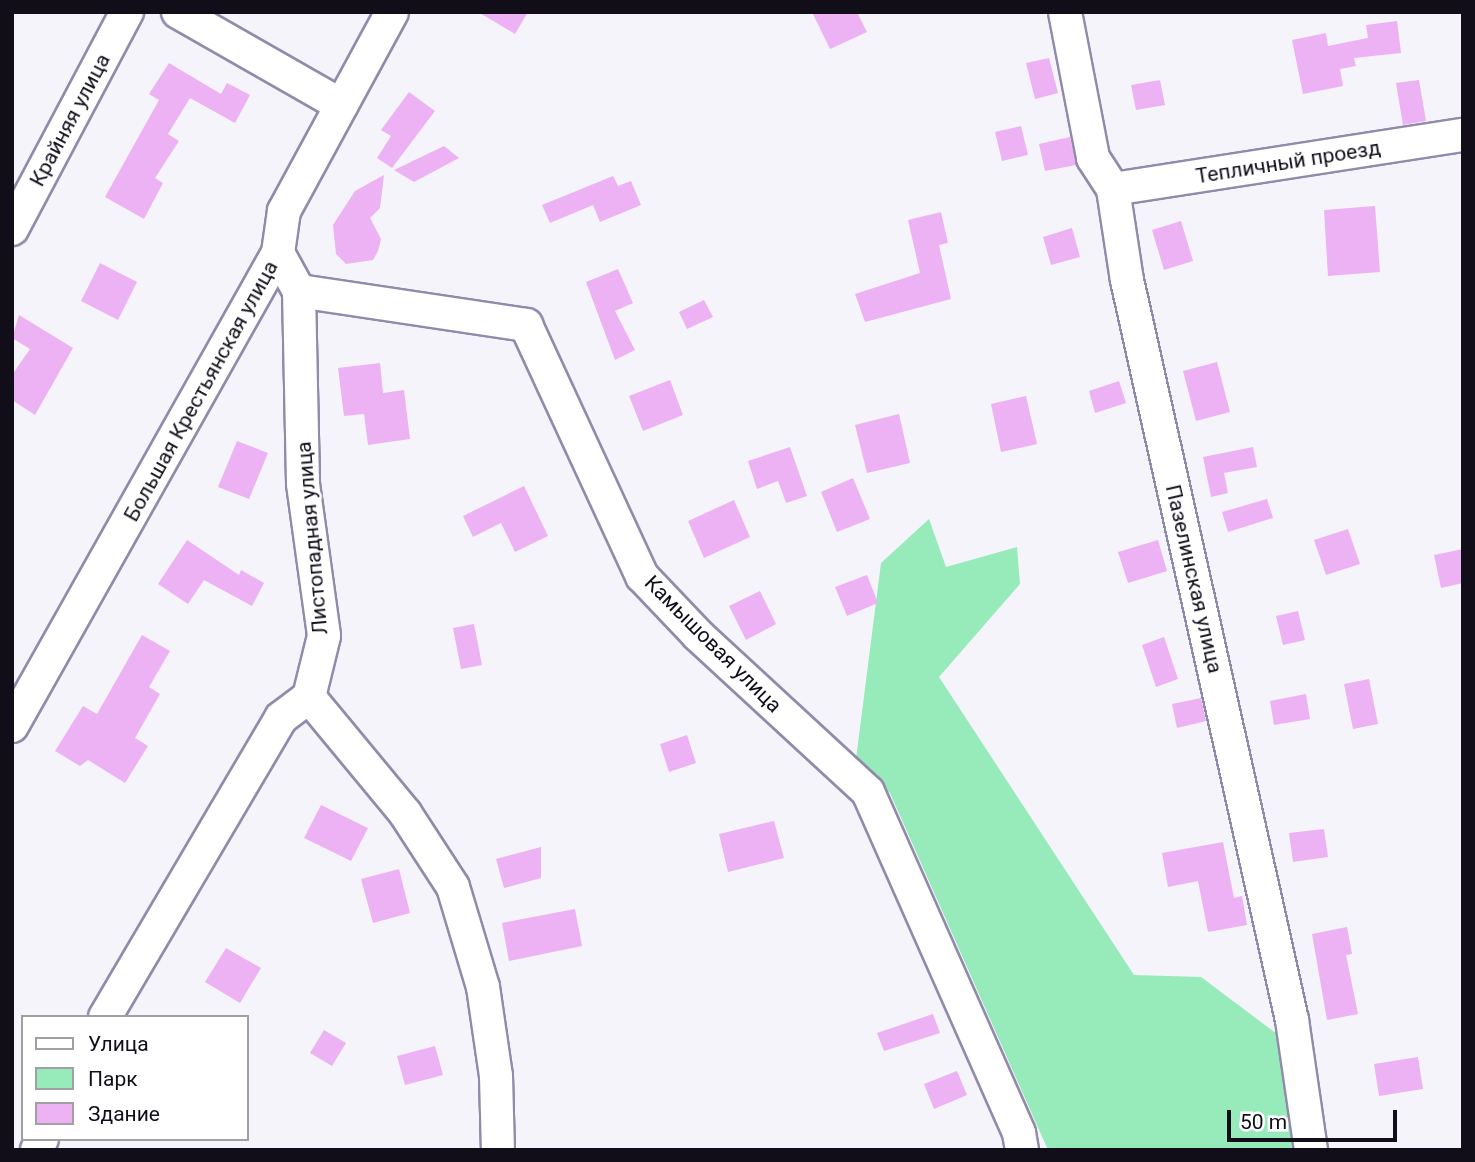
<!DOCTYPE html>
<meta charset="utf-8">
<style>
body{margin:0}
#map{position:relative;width:1475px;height:1162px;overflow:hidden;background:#f5f4fb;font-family:Roboto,sans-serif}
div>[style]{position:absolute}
.green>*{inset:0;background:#97eaba}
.building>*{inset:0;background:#ecb2f3}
.roads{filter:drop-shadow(2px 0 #928aab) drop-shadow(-2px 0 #928aab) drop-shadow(0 2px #928aab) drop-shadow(0 -2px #928aab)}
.minor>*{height:32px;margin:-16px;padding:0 16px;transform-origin:16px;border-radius:16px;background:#fff}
span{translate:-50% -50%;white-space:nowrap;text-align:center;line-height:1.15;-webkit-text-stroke:5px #fff;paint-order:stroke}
.street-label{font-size:21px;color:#110e1a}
.frame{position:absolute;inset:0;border:14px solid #110e1a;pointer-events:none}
.legend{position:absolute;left:21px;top:1015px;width:228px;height:126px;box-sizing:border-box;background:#fff;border:2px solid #a09fa3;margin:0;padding:9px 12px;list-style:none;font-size:21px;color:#110e1a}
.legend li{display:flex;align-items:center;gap:14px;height:35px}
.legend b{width:35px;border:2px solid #a09fa3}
.scale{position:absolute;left:1227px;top:1110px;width:170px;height:32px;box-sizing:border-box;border:4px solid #110e1a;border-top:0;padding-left:9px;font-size:21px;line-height:24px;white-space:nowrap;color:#110e1a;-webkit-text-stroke:5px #fff;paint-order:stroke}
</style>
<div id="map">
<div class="green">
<i style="clip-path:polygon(929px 519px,946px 567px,1017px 547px,1020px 584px,939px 677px,1134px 975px,1201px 977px,1281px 1037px,1297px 1150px,1048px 1150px,890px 793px,856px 759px,881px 563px)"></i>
</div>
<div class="building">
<i style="clip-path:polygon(478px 12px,528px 12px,515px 34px)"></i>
<i style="clip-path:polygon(812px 12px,857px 12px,867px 32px,830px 49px)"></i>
<i style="clip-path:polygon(1397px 21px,1401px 53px,1354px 58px,1356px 66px,1340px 69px,1343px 86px,1303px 94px,1292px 40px,1326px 33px,1328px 46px,1368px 38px,1366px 25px)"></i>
<i style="clip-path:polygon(1049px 58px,1058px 93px,1035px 99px,1026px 63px)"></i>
<i style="clip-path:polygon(169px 63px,221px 94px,227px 83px,250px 95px,235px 123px,190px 98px,168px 134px,179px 141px,155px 178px,163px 183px,144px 219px,105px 197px,159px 100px,149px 94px)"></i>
<i style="clip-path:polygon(1160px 80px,1165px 105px,1136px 110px,1131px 85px)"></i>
<i style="clip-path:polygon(1419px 80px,1426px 121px,1403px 125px,1396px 83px)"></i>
<i style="clip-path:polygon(409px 92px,435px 111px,392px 168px,377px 158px,391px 136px,381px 130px)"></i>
<i style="clip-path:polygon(1021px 126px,1028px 155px,1002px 161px,995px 132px)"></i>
<i style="clip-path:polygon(1070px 137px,1076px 165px,1045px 171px,1039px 144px)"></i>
<i style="clip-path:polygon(444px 146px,459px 158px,414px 182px,394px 170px)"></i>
<i style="clip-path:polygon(384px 175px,380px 208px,370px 218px,381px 239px,378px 251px,373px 260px,346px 264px,336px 254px,333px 225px,355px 191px)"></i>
<i style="clip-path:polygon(613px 176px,618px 186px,631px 181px,641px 205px,600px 222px,593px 205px,550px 223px,542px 205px)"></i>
<i style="clip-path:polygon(1375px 206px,1380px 272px,1328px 276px,1324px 210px)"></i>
<i style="clip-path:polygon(941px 212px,948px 243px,939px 245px,951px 299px,865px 322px,855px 294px,920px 273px,908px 220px)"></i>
<i style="clip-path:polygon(1181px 221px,1193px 261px,1164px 270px,1152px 230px)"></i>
<i style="clip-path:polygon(1072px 228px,1080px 257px,1051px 265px,1043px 237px)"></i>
<i style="clip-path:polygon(100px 263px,137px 282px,118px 320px,81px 301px)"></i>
<i style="clip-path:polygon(618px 269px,633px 303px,615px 311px,635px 350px,615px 360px,586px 282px)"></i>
<i style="clip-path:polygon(704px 300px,713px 317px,687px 329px,679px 312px)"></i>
<i style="clip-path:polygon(19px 315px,73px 348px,35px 415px,12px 400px,12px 375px,30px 349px,12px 338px)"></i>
<i style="clip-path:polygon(1217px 362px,1230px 412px,1196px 421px,1183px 371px)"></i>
<i style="clip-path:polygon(380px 363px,383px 393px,404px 390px,410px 439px,368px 445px,364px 414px,344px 416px,338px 368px)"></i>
<i style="clip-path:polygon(670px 380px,683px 415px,643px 431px,629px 396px)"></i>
<i style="clip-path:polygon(1119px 381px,1126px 403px,1095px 413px,1089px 391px)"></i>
<i style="clip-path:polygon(1026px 396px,1037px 444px,1001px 452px,991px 404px)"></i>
<i style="clip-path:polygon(899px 414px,910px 463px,867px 473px,855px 425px)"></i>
<i style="clip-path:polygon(237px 441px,268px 453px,249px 499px,218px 487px)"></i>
<i style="clip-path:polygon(790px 447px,807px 496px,786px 503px,778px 481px,757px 489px,748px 461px)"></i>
<i style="clip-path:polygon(1253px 447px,1257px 467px,1224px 473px,1228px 493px,1211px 497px,1203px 457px)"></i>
<i style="clip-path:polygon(853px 478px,870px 519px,837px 532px,821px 492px)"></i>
<i style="clip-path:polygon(524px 486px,548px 536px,515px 552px,501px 523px,473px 537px,463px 516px)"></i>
<i style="clip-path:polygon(1267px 499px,1273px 518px,1228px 532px,1222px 512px)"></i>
<i style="clip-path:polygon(734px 500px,750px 537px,704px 558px,688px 521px)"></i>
<i style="clip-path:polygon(1348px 529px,1360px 564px,1326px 575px,1314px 540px)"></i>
<i style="clip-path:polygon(187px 540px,239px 575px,241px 570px,264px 583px,252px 606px,204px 580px,188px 604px,158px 584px)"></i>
<i style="clip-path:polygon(1158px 540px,1167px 571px,1128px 583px,1118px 552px)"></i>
<i style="clip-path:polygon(1463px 549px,1463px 583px,1441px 588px,1434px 555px)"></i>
<i style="clip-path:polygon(867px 575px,878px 603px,847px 616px,835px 587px)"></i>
<i style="clip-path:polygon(760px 591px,776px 624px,746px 640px,729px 606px)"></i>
<i style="clip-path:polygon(1298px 611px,1305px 640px,1283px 645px,1276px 616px)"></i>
<i style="clip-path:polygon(474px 624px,482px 665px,461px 669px,453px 628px)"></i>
<i style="clip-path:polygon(142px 635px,170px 651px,149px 687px,160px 694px,135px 738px,148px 746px,125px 783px,88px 760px,80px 766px,55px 751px,83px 706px,97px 714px)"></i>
<i style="clip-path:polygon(1164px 637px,1178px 679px,1156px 687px,1142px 645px)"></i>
<i style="clip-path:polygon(1369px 679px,1378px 724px,1353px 729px,1344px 684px)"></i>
<i style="clip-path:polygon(1306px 694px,1310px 719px,1274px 725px,1270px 701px)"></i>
<i style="clip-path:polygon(1201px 698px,1206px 721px,1177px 728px,1172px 704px)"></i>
<i style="clip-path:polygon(687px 735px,696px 763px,669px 772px,660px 744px)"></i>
<i style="clip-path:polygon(321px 805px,368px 828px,351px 861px,304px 838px)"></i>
<i style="clip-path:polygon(774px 821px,784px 858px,728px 872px,719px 834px)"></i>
<i style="clip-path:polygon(1324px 829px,1328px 857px,1293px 862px,1289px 833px)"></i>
<i style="clip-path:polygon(1223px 842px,1234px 898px,1242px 896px,1247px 925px,1208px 932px,1198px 881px,1168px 887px,1162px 853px)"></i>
<i style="clip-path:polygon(541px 847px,541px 878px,504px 888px,496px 859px)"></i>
<i style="clip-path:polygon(399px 869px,410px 913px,373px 923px,361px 879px)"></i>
<i style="clip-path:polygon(575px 909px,582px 946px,509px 961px,502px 923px)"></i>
<i style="clip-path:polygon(1347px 927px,1352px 954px,1346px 955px,1358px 1014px,1327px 1020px,1312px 934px)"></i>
<i style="clip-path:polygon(226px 948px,261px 968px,240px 1003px,205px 982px)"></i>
<i style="clip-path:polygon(933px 1014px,940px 1033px,884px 1051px,877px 1033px)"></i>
<i style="clip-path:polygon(324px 1030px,346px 1043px,332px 1066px,310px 1053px)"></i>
<i style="clip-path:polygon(435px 1046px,443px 1075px,405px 1085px,397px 1056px)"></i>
<i style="clip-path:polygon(1418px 1057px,1423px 1089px,1379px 1096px,1374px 1064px)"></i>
<i style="clip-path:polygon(957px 1071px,967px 1095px,934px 1109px,924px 1084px)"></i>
</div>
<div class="roads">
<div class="minor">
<i style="left:178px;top:12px;width:188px;rotate:29.7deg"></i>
<i style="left:1065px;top:12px;width:149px;rotate:79.1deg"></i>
<i style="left:1093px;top:158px;width:37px;rotate:57deg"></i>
<i style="left:1113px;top:189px;width:92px;rotate:81.3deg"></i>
<i style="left:1127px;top:280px;width:758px;rotate:77.43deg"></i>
<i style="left:1292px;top:1020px;width:131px;rotate:81.7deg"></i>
<i style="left:1113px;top:189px;width:354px;rotate:-8.8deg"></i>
<i style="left:12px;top:229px;width:246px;rotate:-62.1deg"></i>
<i style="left:278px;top:253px;width:43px;rotate:61.1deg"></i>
<i style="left:299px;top:291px;width:193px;rotate:88.8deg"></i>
<i style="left:303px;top:484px;width:153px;rotate:82.1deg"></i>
<i style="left:324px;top:636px;width:63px;rotate:103.8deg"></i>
<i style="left:309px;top:697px;width:151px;rotate:50.4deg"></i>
<i style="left:405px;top:813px;width:88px;rotate:57deg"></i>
<i style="left:453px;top:887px;width:104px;rotate:73.3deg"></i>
<i style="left:483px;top:987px;width:90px;rotate:81.7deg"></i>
<i style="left:496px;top:1076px;width:74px;rotate:88.5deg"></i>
<i style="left:299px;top:291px;width:230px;rotate:8.5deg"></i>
<i style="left:526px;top:325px;width:277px;rotate:65.2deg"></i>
<i style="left:642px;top:576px;width:81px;rotate:46.5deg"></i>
<i style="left:698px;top:635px;width:231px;rotate:42.7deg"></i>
<i style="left:868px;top:792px;width:373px;rotate:66.1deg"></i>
<i style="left:1019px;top:1133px;width:17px;rotate:80deg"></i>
<i style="left:12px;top:726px;width:543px;rotate:-60.65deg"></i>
<i style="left:278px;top:253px;width:42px;rotate:-81.9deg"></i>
<i style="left:284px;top:211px;width:226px;rotate:-61.5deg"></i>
<i style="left:105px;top:1017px;width:347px;rotate:-59.5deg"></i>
<i style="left:281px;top:718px;width:35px;rotate:-37deg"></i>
<i style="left:37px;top:1150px;width:12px;rotate:-66deg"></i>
</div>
</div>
<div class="street-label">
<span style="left:70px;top:120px;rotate:-62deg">Крайняя улица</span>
<span style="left:1288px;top:162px;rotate:-9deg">Тепличный проезд</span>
<span style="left:201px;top:391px;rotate:-61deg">Большая Крестьянская улица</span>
<span style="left:312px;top:538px;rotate:-95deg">Листопадная улица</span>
<span style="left:1194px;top:579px;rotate:77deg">Пазелинская улица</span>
<span style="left:713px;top:644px;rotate:45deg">Камышовая улица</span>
</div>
<div class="frame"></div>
<ul class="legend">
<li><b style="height:9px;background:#fff"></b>Улица</li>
<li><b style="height:19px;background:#97eaba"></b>Парк</li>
<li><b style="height:19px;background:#ecb2f3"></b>Здание</li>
</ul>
<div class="scale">50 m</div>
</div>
